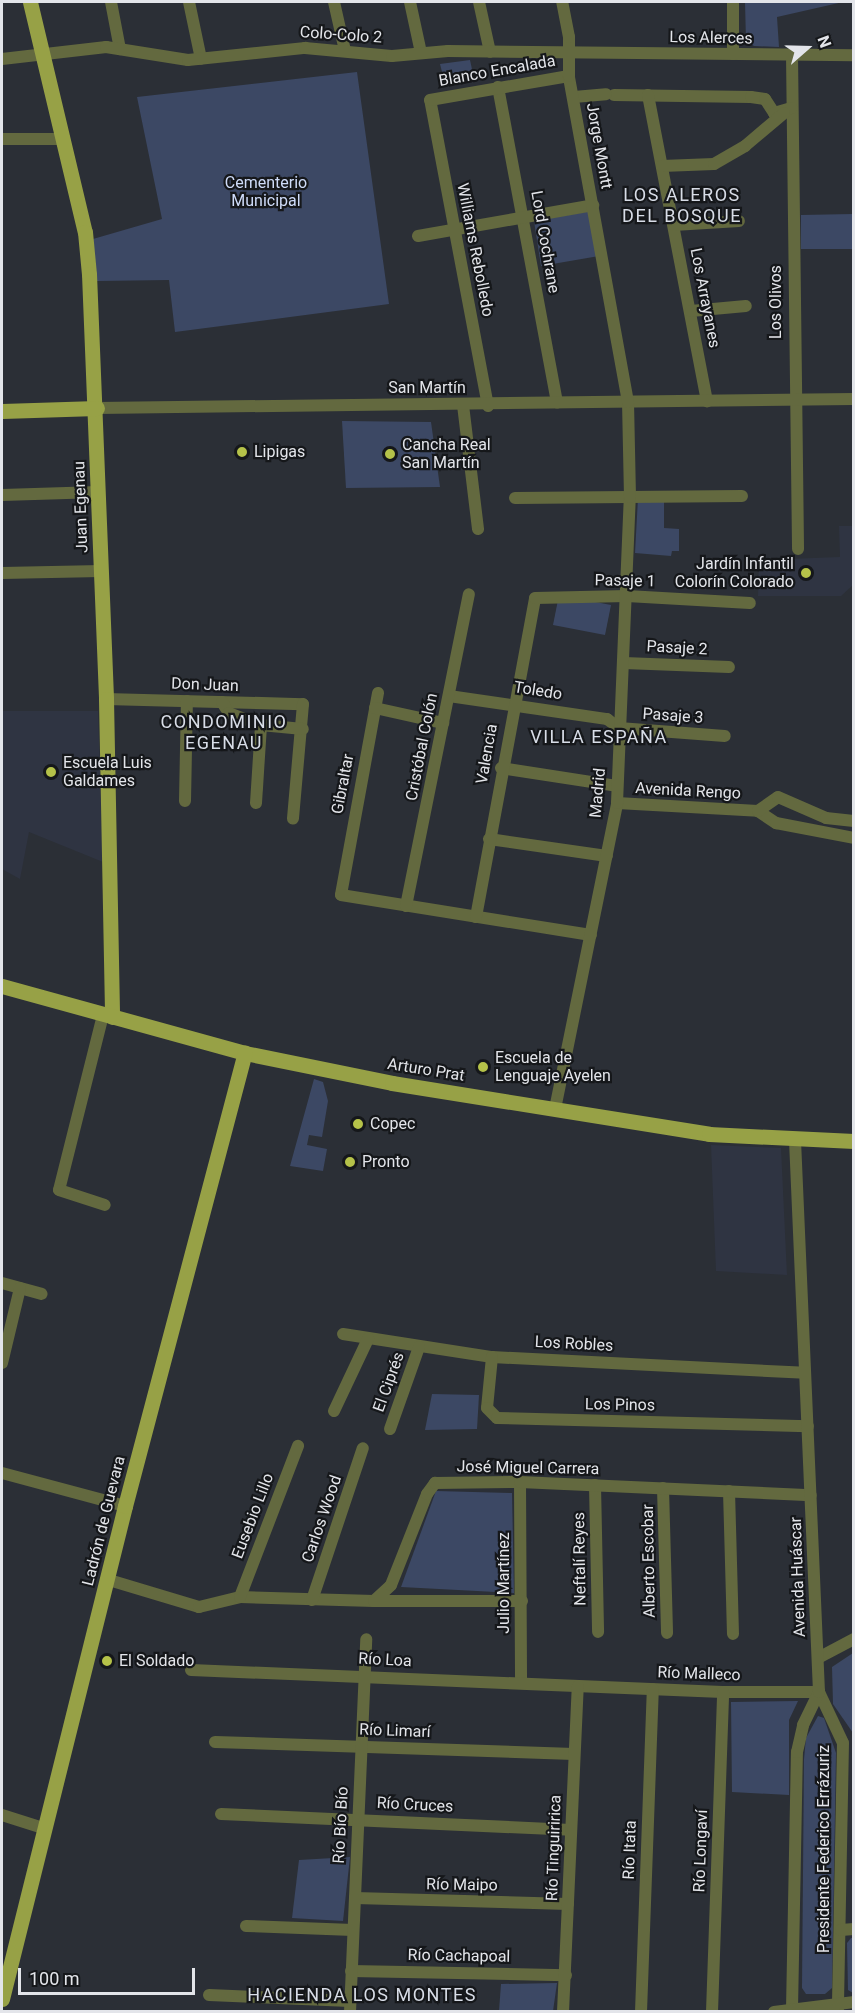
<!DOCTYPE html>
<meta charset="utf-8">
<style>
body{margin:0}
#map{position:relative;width:855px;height:2013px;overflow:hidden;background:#2b2f36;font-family:Roboto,sans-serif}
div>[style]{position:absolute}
.built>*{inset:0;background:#2f3442}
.green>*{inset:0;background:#3c4864}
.minor>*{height:12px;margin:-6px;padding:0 6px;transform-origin:6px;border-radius:6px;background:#63693f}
.major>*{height:15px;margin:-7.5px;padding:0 7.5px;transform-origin:7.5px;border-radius:7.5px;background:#97a146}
.dots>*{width:16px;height:16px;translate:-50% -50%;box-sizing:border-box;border:3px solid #15171a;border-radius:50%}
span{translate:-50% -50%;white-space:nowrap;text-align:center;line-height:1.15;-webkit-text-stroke:4.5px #15171a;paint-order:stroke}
.street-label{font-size:16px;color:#e3e5ea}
.park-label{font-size:16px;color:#cfdcf9}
.poi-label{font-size:16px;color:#e3e5ea}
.left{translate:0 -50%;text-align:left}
.right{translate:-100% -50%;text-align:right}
.neighbourhood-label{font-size:18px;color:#d8dde7;letter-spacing:1.5px}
.frame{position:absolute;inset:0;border:3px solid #e3e5ea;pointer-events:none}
.north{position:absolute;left:777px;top:18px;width:60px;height:60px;-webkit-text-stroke:4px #15171a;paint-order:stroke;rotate:70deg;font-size:16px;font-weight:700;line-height:24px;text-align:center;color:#e3e5ea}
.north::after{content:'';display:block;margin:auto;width:21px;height:27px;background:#e3e5ea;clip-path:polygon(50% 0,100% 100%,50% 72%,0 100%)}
.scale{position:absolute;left:18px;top:1968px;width:177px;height:27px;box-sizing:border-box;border:3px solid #e3e5ea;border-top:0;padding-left:8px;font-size:18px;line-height:21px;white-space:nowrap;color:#e3e5ea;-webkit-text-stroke:4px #15171a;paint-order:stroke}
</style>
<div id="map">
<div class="built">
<i style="clip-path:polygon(839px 526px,854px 526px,853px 585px,841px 596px,758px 596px,759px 560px,840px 557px)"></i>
<i style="clip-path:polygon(2px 711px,98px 711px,103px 862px,29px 832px,20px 879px,2px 869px)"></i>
<i style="clip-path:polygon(711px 1145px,781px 1148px,787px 1275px,716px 1271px)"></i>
</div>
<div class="green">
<i style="clip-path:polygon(745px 2px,843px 2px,777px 17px,779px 47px,754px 46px,746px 41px)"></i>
<i style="clip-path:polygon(470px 60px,473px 74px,444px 80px,440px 64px)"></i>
<i style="clip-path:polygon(357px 72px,389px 304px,175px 332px,169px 280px,97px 281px,93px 239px,162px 219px,137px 97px)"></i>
<i style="clip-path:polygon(591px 211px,599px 256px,541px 266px,534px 221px)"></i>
<i style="clip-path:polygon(853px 214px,853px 249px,801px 249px,801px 215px)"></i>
<i style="clip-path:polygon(342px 421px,431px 422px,440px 487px,346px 488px)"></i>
<i style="clip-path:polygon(664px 497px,664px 528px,679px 529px,679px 551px,672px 551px,671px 556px,635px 553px,638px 498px)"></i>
<i style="clip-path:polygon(559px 595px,611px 605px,605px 635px,553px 625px)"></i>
<i style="clip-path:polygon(314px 1079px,323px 1082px,328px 1101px,322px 1137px,309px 1135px,307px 1145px,327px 1149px,323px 1171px,290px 1166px)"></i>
<i style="clip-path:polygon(432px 1394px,479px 1395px,477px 1429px,425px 1430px)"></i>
<i style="clip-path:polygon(436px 1491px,512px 1493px,514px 1593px,401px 1587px)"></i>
<i style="clip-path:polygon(853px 1653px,853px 1733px,833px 1704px,832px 1667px)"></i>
<i style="clip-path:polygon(798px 1701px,789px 1720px,789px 1795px,732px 1792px,731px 1702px)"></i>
<i style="clip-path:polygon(818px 1716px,824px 1718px,836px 1753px,832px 1988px,825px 1994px,806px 1994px,802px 1988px,804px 1759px,806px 1738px)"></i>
<i style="clip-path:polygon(350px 1857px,343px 1921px,292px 1918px,299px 1860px)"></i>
<i style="clip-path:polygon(851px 1938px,853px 1938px,853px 1993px,848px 1990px,847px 1943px)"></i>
<i style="clip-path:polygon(557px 1983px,553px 2011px,499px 2011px,501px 1984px)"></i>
</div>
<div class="minor">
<i style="left:111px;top:2px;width:48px;rotate:79.2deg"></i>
<i style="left:189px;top:2px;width:58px;rotate:78.1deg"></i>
<i style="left:334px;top:2px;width:50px;rotate:77.3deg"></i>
<i style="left:410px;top:2px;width:52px;rotate:77.8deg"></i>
<i style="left:479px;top:2px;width:51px;rotate:77.6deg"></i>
<i style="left:733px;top:2px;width:52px;rotate:90deg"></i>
<i style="left:792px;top:55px;width:494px;rotate:89.3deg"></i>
<i style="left:2px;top:59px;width:105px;rotate:-6.6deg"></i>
<i style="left:106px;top:47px;width:83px;rotate:9deg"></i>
<i style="left:188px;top:60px;width:118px;rotate:-5.9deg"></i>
<i style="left:305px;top:48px;width:87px;rotate:5.3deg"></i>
<i style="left:392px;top:56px;width:56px;rotate:-5.1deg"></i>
<i style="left:448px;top:51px;width:406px;rotate:0.6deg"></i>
<i style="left:498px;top:87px;width:321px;rotate:79.4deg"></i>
<i style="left:614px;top:95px;width:137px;rotate:0.8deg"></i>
<i style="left:751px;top:97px;width:14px;rotate:8deg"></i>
<i style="left:765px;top:99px;width:17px;rotate:57deg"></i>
<i style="left:774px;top:113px;width:18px;rotate:-16deg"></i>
<i style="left:648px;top:95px;width:312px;rotate:79.1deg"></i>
<i style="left:574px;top:97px;width:32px;rotate:-5deg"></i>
<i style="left:2px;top:139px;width:60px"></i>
<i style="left:662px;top:166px;width:52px;rotate:-2.2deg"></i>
<i style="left:714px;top:164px;width:36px;rotate:-30deg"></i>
<i style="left:745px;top:146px;width:51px;rotate:-40.2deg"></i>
<i style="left:674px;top:225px;width:65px;rotate:-3.5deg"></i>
<i style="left:418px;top:236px;width:178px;rotate:-10deg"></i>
<i style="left:691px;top:311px;width:55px;rotate:-5.2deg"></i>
<i style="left:463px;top:405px;width:125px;rotate:83.1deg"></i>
<i style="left:488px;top:406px;width:311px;rotate:-100.7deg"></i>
<i style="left:430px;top:100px;width:141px;rotate:-9.8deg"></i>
<i style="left:97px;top:408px;width:757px;rotate:-0.68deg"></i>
<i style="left:2px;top:495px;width:97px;rotate:-1.8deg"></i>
<i style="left:515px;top:498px;width:227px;rotate:-0.5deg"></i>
<i style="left:2px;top:573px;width:99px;rotate:-1.2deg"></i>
<i style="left:624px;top:663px;width:105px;rotate:2.2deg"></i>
<i style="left:378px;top:693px;width:205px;rotate:100.4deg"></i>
<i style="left:341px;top:895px;width:253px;rotate:9.1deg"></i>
<i style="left:449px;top:696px;width:160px;rotate:8.3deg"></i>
<i style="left:607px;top:719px;width:15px;rotate:37deg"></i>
<i style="left:619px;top:728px;width:106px;rotate:4.3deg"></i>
<i style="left:106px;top:699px;width:197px;rotate:1.5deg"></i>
<i style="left:303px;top:704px;width:115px;rotate:95deg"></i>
<i style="left:222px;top:702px;width:13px;rotate:58deg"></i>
<i style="left:229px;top:713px;width:34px;rotate:21deg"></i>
<i style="left:261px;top:725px;width:42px;rotate:5.4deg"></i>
<i style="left:375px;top:708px;width:70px;rotate:12.4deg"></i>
<i style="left:501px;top:768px;width:117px;rotate:8.8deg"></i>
<i style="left:185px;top:801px;width:100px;rotate:-88.9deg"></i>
<i style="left:256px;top:803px;width:78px;rotate:-86.3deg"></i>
<i style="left:617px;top:803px;width:141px;rotate:3.2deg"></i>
<i style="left:758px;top:811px;width:22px;rotate:34deg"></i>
<i style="left:776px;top:823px;width:79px;rotate:10.9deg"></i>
<i style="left:758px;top:811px;width:24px;rotate:-35deg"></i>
<i style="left:778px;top:797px;width:52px;rotate:23.6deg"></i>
<i style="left:826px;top:818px;width:28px;rotate:6deg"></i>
<i style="left:489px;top:839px;width:119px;rotate:8.2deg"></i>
<i style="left:406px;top:906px;width:318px;rotate:-78.6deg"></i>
<i style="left:476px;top:917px;width:324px;rotate:-79.5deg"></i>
<i style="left:535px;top:598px;width:92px;rotate:-1.2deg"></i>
<i style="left:627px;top:596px;width:123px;rotate:3.3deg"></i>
<i style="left:103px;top:1015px;width:180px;rotate:104.1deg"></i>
<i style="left:59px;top:1190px;width:48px;rotate:18.1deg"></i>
<i style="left:555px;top:1109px;width:312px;rotate:-78.5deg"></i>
<i style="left:617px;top:803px;width:306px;rotate:-87.6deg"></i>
<i style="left:630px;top:497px;width:95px;rotate:-91.2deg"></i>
<i style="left:628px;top:402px;width:331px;rotate:-100.3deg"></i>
<i style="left:569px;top:76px;width:39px;rotate:-90deg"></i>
<i style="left:569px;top:37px;width:36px;rotate:-101deg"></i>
<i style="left:2px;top:1283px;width:41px;rotate:15.4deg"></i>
<i style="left:343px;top:1334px;width:151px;rotate:8.8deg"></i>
<i style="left:492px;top:1357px;width:313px;rotate:2.9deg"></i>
<i style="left:492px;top:1357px;width:51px;rotate:95.6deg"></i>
<i style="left:487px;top:1408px;width:14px;rotate:45deg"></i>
<i style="left:497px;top:1418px;width:311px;rotate:1.5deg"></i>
<i style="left:2px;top:1363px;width:77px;rotate:-76.5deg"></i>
<i style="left:334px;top:1411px;width:80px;rotate:-64.7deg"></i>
<i style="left:390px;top:1429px;width:87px;rotate:-70.5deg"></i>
<i style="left:2px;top:1473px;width:127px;rotate:15deg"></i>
<i style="left:520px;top:1482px;width:201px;rotate:89.7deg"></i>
<i style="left:595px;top:1485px;width:147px;rotate:88.8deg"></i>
<i style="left:663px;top:1488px;width:145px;rotate:88.4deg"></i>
<i style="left:729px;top:1491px;width:143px;rotate:88.4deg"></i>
<i style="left:109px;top:1580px;width:94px;rotate:16.7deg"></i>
<i style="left:199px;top:1607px;width:42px;rotate:-13.7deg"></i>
<i style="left:240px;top:1597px;width:134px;rotate:1.7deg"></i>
<i style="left:374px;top:1601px;width:23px;rotate:-43deg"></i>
<i style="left:391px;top:1585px;width:98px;rotate:-68.4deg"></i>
<i style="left:427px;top:1494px;width:14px;rotate:-54deg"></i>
<i style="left:435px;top:1483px;width:85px;rotate:-0.7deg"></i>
<i style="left:520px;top:1482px;width:291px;rotate:2.6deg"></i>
<i style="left:240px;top:1597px;width:162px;rotate:-69deg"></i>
<i style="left:312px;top:1600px;width:160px;rotate:-71.5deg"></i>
<i style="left:374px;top:1601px;width:148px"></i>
<i style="left:818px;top:1658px;width:41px;rotate:-27.8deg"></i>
<i style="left:191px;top:1670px;width:532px;rotate:2.37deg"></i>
<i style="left:723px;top:1692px;width:96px"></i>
<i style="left:819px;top:1692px;width:56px;rotate:64.8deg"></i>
<i style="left:843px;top:1743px;width:269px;rotate:91.1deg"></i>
<i style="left:215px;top:1742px;width:359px;rotate:1.9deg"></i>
<i style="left:221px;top:1814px;width:350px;rotate:2.6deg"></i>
<i style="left:2px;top:1815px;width:43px;rotate:17.6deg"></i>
<i style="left:355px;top:1898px;width:213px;rotate:1.6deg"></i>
<i style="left:246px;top:1926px;width:107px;rotate:2.1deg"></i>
<i style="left:841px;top:1930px;width:13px;rotate:-4deg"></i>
<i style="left:351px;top:1971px;width:215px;rotate:1.1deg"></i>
<i style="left:209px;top:1995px;width:141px;rotate:2.4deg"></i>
<i style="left:792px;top:2009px;width:257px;rotate:-88.9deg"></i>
<i style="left:797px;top:1752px;width:28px;rotate:-77deg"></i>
<i style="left:803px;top:1725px;width:37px;rotate:-64deg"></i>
<i style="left:819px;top:1692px;width:553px;rotate:-92.49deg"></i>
<i style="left:350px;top:2012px;width:373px;rotate:-87.5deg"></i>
<i style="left:563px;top:2012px;width:326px;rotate:-87.4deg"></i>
<i style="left:641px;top:2012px;width:323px;rotate:-87.9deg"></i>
<i style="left:712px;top:2012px;width:320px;rotate:-88deg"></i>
<i style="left:774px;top:2012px;width:81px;rotate:-7.1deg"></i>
</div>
<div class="major">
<i style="left:30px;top:2px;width:236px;rotate:76.6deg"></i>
<i style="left:85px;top:232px;width:42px;rotate:84.6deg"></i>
<i style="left:89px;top:274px;width:425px;rotate:87.7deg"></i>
<i style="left:106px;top:699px;width:318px;rotate:88.9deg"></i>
<i style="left:2px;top:411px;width:95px;rotate:-1.8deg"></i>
<i style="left:2px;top:986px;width:252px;rotate:15.4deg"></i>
<i style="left:245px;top:1053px;width:150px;rotate:11.5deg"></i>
<i style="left:392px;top:1083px;width:321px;rotate:9.1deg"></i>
<i style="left:709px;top:1134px;width:145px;rotate:2.8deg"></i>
<i style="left:2px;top:1999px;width:508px;rotate:-75.99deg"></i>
<i style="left:125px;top:1506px;width:469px;rotate:-75.2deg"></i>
</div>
<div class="dots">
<i style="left:242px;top:452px;background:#b5c249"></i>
<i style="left:390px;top:454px;background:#b5c249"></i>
<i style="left:806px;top:573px;background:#b5c249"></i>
<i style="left:51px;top:772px;background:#b5c249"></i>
<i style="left:483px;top:1067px;background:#b5c249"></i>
<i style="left:358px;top:1124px;background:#b5c249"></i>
<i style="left:350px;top:1162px;background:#b5c249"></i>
<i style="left:107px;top:1661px;background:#b5c249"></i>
</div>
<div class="street-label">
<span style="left:341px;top:35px;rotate:4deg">Colo-Colo 2</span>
<span style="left:711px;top:38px;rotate:1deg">Los Alerces</span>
<span style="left:497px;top:71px;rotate:-10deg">Blanco Encalada</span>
<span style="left:599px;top:146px;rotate:80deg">Jorge Montt</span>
<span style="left:545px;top:242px;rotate:80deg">Lord Cochrane</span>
<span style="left:475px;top:250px;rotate:79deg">Williams Rebolledo</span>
<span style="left:705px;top:298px;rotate:79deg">Los Arrayanes</span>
<span style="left:776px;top:302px;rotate:-90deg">Los Olivos</span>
<span style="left:427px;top:388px">San Martín</span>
<span style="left:81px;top:507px;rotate:-92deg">Juan Egenau</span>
<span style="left:625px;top:581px;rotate:1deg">Pasaje 1</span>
<span style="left:677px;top:648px;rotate:3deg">Pasaje 2</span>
<span style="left:205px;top:685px;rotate:2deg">Don Juan</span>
<span style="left:538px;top:691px;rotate:9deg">Toledo</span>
<span style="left:673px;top:716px;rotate:4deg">Pasaje 3</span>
<span style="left:422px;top:747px;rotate:-79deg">Cristóbal Colón</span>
<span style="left:487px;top:754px;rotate:-80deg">Valencia</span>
<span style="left:343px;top:784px;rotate:-79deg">Gibraltar</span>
<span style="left:688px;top:791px;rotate:3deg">Avenida Rengo</span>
<span style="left:598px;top:793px;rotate:-85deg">Madrid</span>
<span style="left:426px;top:1070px;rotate:9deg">Arturo Prat</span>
<span style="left:574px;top:1344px;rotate:3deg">Los Robles</span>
<span style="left:389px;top:1382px;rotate:-70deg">El Ciprés</span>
<span style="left:620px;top:1405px;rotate:1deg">Los Pinos</span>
<span style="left:528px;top:1468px;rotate:1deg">José Miguel Carrera</span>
<span style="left:253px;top:1516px;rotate:-69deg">Eusebio Lillo</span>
<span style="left:322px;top:1519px;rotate:-71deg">Carlos Wood</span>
<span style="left:104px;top:1521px;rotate:-76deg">Ladrón de Guevara</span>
<span style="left:580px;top:1559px;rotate:-91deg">Neftalí Reyes</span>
<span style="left:649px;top:1561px;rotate:-91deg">Alberto Escobar</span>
<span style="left:798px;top:1577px;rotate:-92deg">Avenida Huáscar</span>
<span style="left:504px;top:1583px;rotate:-90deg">Julio Martínez</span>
<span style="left:385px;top:1660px;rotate:3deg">Río Loa</span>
<span style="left:699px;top:1674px;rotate:2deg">Río Malleco</span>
<span style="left:395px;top:1731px;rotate:2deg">Río Limarí</span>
<span style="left:415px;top:1805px;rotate:3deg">Río Cruces</span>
<span style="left:341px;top:1825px;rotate:-87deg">Río Bío Bío</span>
<span style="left:554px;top:1848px;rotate:-88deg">Río Tinguiririca</span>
<span style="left:824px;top:1849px;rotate:-90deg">Presidente Federico Errázuriz</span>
<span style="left:630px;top:1850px;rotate:-88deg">Río Itata</span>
<span style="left:701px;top:1851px;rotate:-88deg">Río Longaví</span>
<span style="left:462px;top:1885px;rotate:1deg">Río Maipo</span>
<span style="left:459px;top:1956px;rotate:1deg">Río Cachapoal</span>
</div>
<div class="park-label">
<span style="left:266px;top:192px">Cementerio<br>Municipal</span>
</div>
<div class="poi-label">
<span class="left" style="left:402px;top:454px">Cancha Real<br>San Martín</span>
<span class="left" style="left:254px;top:452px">Lipigas</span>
<span class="right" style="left:794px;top:573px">Jardín Infantil<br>Colorín Colorado</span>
<span class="left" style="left:63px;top:772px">Escuela Luis<br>Galdames</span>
<span class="left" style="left:495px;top:1067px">Escuela de<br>Lenguaje Ayelen</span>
<span class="left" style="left:370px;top:1124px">Copec</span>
<span class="left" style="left:362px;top:1162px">Pronto</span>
<span class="left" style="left:119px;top:1661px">El Soldado</span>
</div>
<div class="neighbourhood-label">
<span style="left:682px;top:206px">LOS ALEROS<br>DEL BOSQUE</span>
<span style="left:224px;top:733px">CONDOMINIO<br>EGENAU</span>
<span style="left:599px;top:737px">VILLA ESPAÑA</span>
<span style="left:362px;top:1995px">HACIENDA LOS MONTES</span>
</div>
<div class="frame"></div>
<div class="north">N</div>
<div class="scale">100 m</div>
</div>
